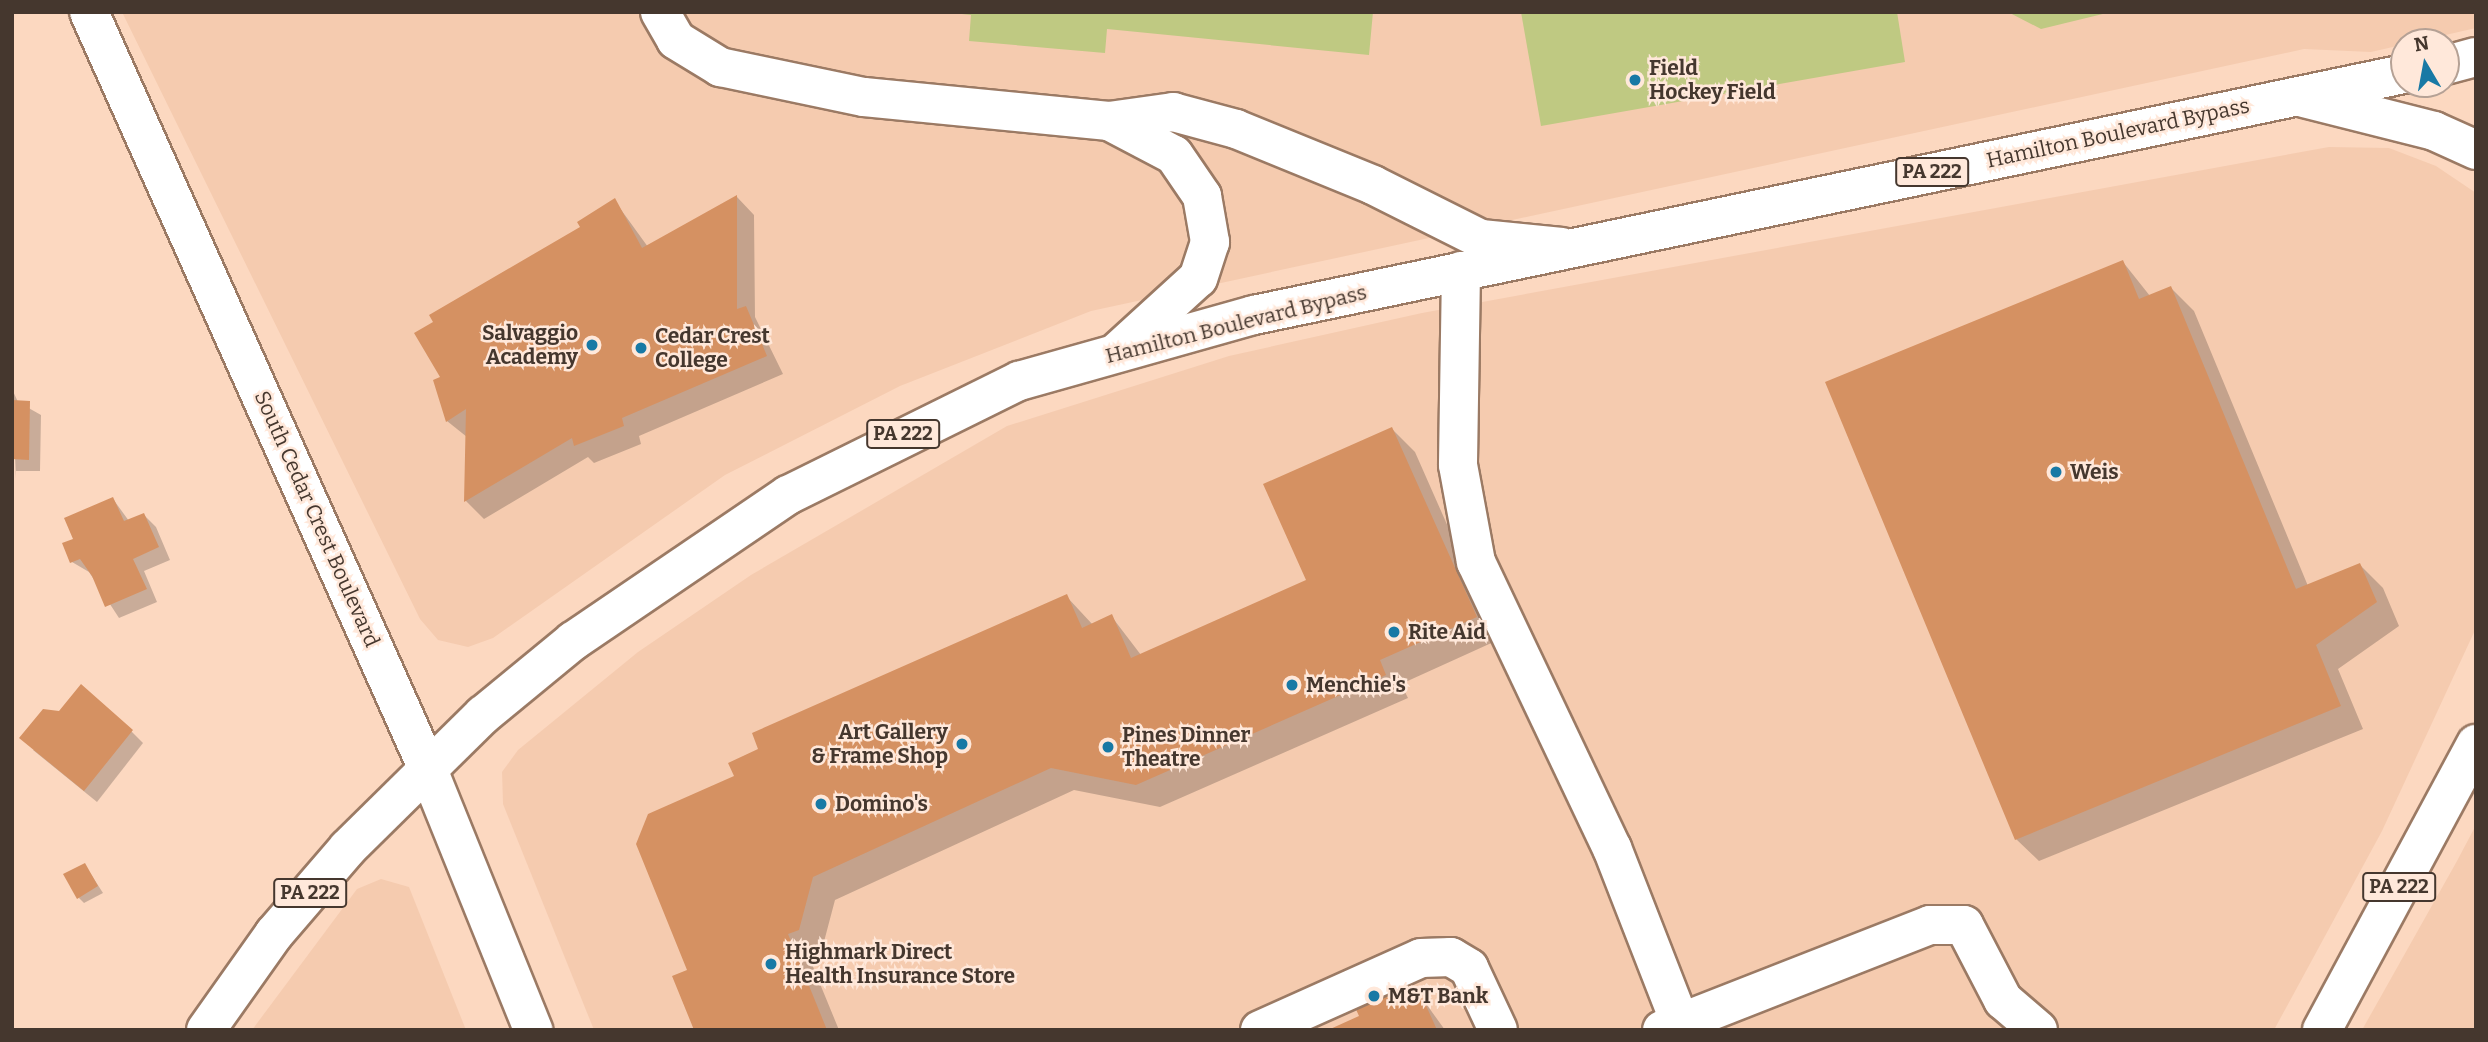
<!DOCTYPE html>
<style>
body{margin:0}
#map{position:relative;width:2488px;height:1042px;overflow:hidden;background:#fcd8c0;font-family:Bitter,serif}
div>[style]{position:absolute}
.built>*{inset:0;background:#f5cbaf}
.green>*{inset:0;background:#bfc982}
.shadow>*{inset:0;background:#0003}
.building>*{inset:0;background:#d59162}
.roads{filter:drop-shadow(2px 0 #9b7a64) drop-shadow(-2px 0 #9b7a64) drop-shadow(0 2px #9b7a64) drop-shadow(0 -2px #9b7a64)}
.minor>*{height:38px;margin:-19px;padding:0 19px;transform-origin:19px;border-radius:19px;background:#fff}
.major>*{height:38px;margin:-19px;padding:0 19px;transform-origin:19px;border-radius:19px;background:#fff}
.dots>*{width:19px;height:19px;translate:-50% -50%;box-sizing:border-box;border:4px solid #ffe8da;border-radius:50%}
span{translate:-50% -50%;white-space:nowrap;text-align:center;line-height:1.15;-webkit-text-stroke:5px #ffe8da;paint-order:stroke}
.shield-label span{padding:2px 5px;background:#ffe8da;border:2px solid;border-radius:5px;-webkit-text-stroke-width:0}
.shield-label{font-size:19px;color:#45372e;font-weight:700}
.poi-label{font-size:21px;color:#45372e;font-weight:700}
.left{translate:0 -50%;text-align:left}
.right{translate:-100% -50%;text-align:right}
.street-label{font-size:21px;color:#45372e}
.frame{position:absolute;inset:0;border:14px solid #45372e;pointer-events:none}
.north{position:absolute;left:2390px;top:28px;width:70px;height:70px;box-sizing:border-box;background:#ffe8da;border:2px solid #b5a195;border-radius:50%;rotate:350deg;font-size:19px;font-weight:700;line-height:28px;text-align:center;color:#45372e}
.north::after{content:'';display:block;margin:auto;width:24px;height:32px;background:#1879a5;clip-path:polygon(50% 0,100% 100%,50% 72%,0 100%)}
</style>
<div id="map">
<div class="built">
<i style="clip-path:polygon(122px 12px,2476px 12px,2476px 28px,2371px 52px,2304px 49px,1091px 311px,900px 386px,725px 475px,493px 638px,468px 647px,438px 640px,420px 619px)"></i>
<i style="clip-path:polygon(2329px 147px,2389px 148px,2436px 166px,2476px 193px,2476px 628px,2382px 831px,2274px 1030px,594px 1030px,503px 804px,502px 772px,518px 750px,638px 652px,751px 575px,1007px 426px,1229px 356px,1422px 313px)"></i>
<i style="clip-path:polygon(2476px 825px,2476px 1030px,2362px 1030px,2457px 861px)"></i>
<i style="clip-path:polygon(381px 879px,409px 887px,466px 1030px,252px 1030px,357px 889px)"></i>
</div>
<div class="green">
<i style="clip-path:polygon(944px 12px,1373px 12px,1369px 55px,1107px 29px,1105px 53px,969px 41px,971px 15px)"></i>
<i style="clip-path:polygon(1521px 12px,1897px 12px,1905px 62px,1541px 126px)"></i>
<i style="clip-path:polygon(2008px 12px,2111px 12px,2041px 29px)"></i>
</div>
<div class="shadow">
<i style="clip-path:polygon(737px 197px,754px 215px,755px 317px,783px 374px,639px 436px,641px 444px,594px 463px,588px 457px,484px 519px,466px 501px,467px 437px,447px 421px,443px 377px,614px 200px,648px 247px)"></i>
<i style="clip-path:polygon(2123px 262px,2150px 296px,2171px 288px,2194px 311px,2308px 586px,2360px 565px,2383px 588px,2399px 626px,2338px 669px,2363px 729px,2039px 861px,2016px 839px)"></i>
<i style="clip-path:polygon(12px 389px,18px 402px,41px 415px,40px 471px,16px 471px,16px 479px)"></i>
<i style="clip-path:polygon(1392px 429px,1415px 452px,1498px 640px,1401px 684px,1408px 698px,1160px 807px,1074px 790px,835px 900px,821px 953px,809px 957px,839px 1030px,695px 1030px,689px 971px,736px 777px,1067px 597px,1093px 625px,1112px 617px,1141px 655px,1308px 581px)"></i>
<i style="clip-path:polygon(113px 499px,129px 521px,144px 515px,156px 527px,170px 560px,144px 571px,157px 602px,119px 618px,89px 572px,72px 562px,75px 540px)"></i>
<i style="clip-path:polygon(131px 731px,143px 743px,97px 802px,33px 750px)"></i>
<i style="clip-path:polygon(85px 865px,103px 893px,84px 903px,79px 898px)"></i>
<i style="clip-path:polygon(1396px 974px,1407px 999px,1419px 994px,1445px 1030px,1333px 1030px,1361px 1017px)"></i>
</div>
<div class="building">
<i style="clip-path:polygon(737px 195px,737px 309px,746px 306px,767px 356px,622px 418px,624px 426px,574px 446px,572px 438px,464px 502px,466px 409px,446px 422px,433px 380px,440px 377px,414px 333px,433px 322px,429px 315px,580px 227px,577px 222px,615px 198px,642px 248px)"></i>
<i style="clip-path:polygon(2123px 260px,2139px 299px,2171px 286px,2296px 589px,2360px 563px,2377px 602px,2316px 645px,2341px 706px,2015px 840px,1825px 382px)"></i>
<i style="clip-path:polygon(12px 400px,30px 401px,29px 460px,12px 459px)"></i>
<i style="clip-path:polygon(1392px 427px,1477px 617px,1380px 660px,1386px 675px,1136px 785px,1051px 768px,813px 877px,799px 930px,788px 934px,827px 1030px,694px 1030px,672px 976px,687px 970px,636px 844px,648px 814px,734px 776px,728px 763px,758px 749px,752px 733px,1067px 594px,1082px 628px,1112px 614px,1131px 658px,1306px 580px,1263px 484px)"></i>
<i style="clip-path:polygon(113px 497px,124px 521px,144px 513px,159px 547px,133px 559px,147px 589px,105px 607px,92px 576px,80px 559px,70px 563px,62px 543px,73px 539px,64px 518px)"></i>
<i style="clip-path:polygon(81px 684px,133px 730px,84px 791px,19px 738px,43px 709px,59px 711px)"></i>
<i style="clip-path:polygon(85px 863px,98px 886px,77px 899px,63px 874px)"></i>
<i style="clip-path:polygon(1378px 954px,1400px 1001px,1420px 992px,1437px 1030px,1328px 1030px,1359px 1016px,1339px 972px)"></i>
</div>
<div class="roads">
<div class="minor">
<i style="left:660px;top:12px;width:32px;rotate:60deg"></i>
<i style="left:676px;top:40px;width:52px;rotate:31.5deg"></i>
<i style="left:720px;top:67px;width:147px;rotate:11.8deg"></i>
<i style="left:864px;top:97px;width:246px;rotate:5.6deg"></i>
<i style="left:1109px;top:121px;width:65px;rotate:-8deg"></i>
<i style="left:1173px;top:112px;width:65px;rotate:15.1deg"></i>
<i style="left:1236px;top:129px;width:148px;rotate:22.2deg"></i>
<i style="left:1373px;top:185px;width:121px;rotate:26.6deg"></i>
<i style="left:1481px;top:239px;width:81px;rotate:5.6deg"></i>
<i style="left:1109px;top:121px;width:73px;rotate:27.6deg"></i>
<i style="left:1174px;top:155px;width:50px;rotate:55.7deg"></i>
<i style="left:1202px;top:196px;width:47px;rotate:80.1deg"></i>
<i style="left:1210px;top:242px;width:38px;rotate:108deg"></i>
<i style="left:1198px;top:278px;width:108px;rotate:137.6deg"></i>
<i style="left:1461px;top:271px;width:194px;rotate:90.9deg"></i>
<i style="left:1458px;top:465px;width:99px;rotate:79.5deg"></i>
<i style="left:1476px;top:562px;width:317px;rotate:64.6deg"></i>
<i style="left:1612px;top:848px;width:187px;rotate:68.7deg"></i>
<i style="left:1260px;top:1030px;width:176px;rotate:-24.1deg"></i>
<i style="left:1421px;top:958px;width:30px;rotate:-2deg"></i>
<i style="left:1451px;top:957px;width:21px;rotate:31deg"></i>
<i style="left:1469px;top:968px;width:68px;rotate:64.9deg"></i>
<i style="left:1662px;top:1030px;width:288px;rotate:-21.4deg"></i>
<i style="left:1930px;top:925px;width:34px"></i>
<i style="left:1964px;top:925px;width:85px;rotate:62.5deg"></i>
<i style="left:2003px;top:1000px;width:46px;rotate:40.6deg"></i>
</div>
<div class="major">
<i style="left:89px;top:12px;width:827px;rotate:65.88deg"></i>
<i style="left:427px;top:767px;width:284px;rotate:68deg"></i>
<i style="left:2446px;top:65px;width:31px;rotate:-15deg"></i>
<i style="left:2304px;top:98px;width:134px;rotate:14.2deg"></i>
<i style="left:2434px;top:131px;width:46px;rotate:24.3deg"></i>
<i style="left:206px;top:1030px;width:118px;rotate:-54.7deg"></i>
<i style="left:274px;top:934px;width:113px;rotate:-49.3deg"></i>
<i style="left:348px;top:848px;width:190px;rotate:-44.6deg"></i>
<i style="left:483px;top:715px;width:117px;rotate:-39.4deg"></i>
<i style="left:573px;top:641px;width:260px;rotate:-34.2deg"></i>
<i style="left:788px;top:495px;width:258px;rotate:-26.3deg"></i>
<i style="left:1019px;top:381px;width:244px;rotate:-15.7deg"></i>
<i style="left:1254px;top:315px;width:1175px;rotate:-11.84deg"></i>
<i style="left:2322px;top:1030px;width:325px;rotate:-61.7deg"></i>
</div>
</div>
<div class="dots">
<i style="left:1635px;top:80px;background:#1879a5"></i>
<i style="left:592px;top:345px;background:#1879a5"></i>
<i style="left:641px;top:348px;background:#1879a5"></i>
<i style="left:2056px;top:472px;background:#1879a5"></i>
<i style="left:1394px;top:632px;background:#1879a5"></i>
<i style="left:1292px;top:685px;background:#1879a5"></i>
<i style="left:962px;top:744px;background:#1879a5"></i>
<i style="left:1108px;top:747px;background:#1879a5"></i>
<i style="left:821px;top:804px;background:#1879a5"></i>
<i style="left:771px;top:964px;background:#1879a5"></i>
<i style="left:1374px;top:996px;background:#1879a5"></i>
</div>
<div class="shield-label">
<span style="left:1932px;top:172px">PA 222</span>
<span style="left:903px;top:434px">PA 222</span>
<span style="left:2399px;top:887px">PA 222</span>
<span style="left:310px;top:893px">PA 222</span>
</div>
<div class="poi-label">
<span class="left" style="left:1649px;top:80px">Field<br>Hockey Field</span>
<span class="right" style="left:578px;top:345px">Salvaggio<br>Academy</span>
<span class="left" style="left:655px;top:348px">Cedar Crest<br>College</span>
<span class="left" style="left:2070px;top:472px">Weis</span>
<span class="left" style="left:1408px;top:632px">Rite Aid</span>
<span class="left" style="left:1306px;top:685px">Menchie's</span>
<span class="right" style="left:948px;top:744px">Art Gallery<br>&amp; Frame Shop</span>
<span class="left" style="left:1122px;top:747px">Pines Dinner<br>Theatre</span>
<span class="left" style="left:835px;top:804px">Domino's</span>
<span class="left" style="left:785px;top:964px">Highmark Direct<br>Health Insurance Store</span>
<span class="left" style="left:1388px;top:996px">M&amp;T Bank</span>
</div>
<div class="street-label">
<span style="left:2118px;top:133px;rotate:-12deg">Hamilton Boulevard Bypass</span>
<span style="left:1236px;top:324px;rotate:-14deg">Hamilton Boulevard Bypass</span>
<span style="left:317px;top:519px;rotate:66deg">South Cedar Crest Boulevard</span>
</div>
<div class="frame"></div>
<div class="north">N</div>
</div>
